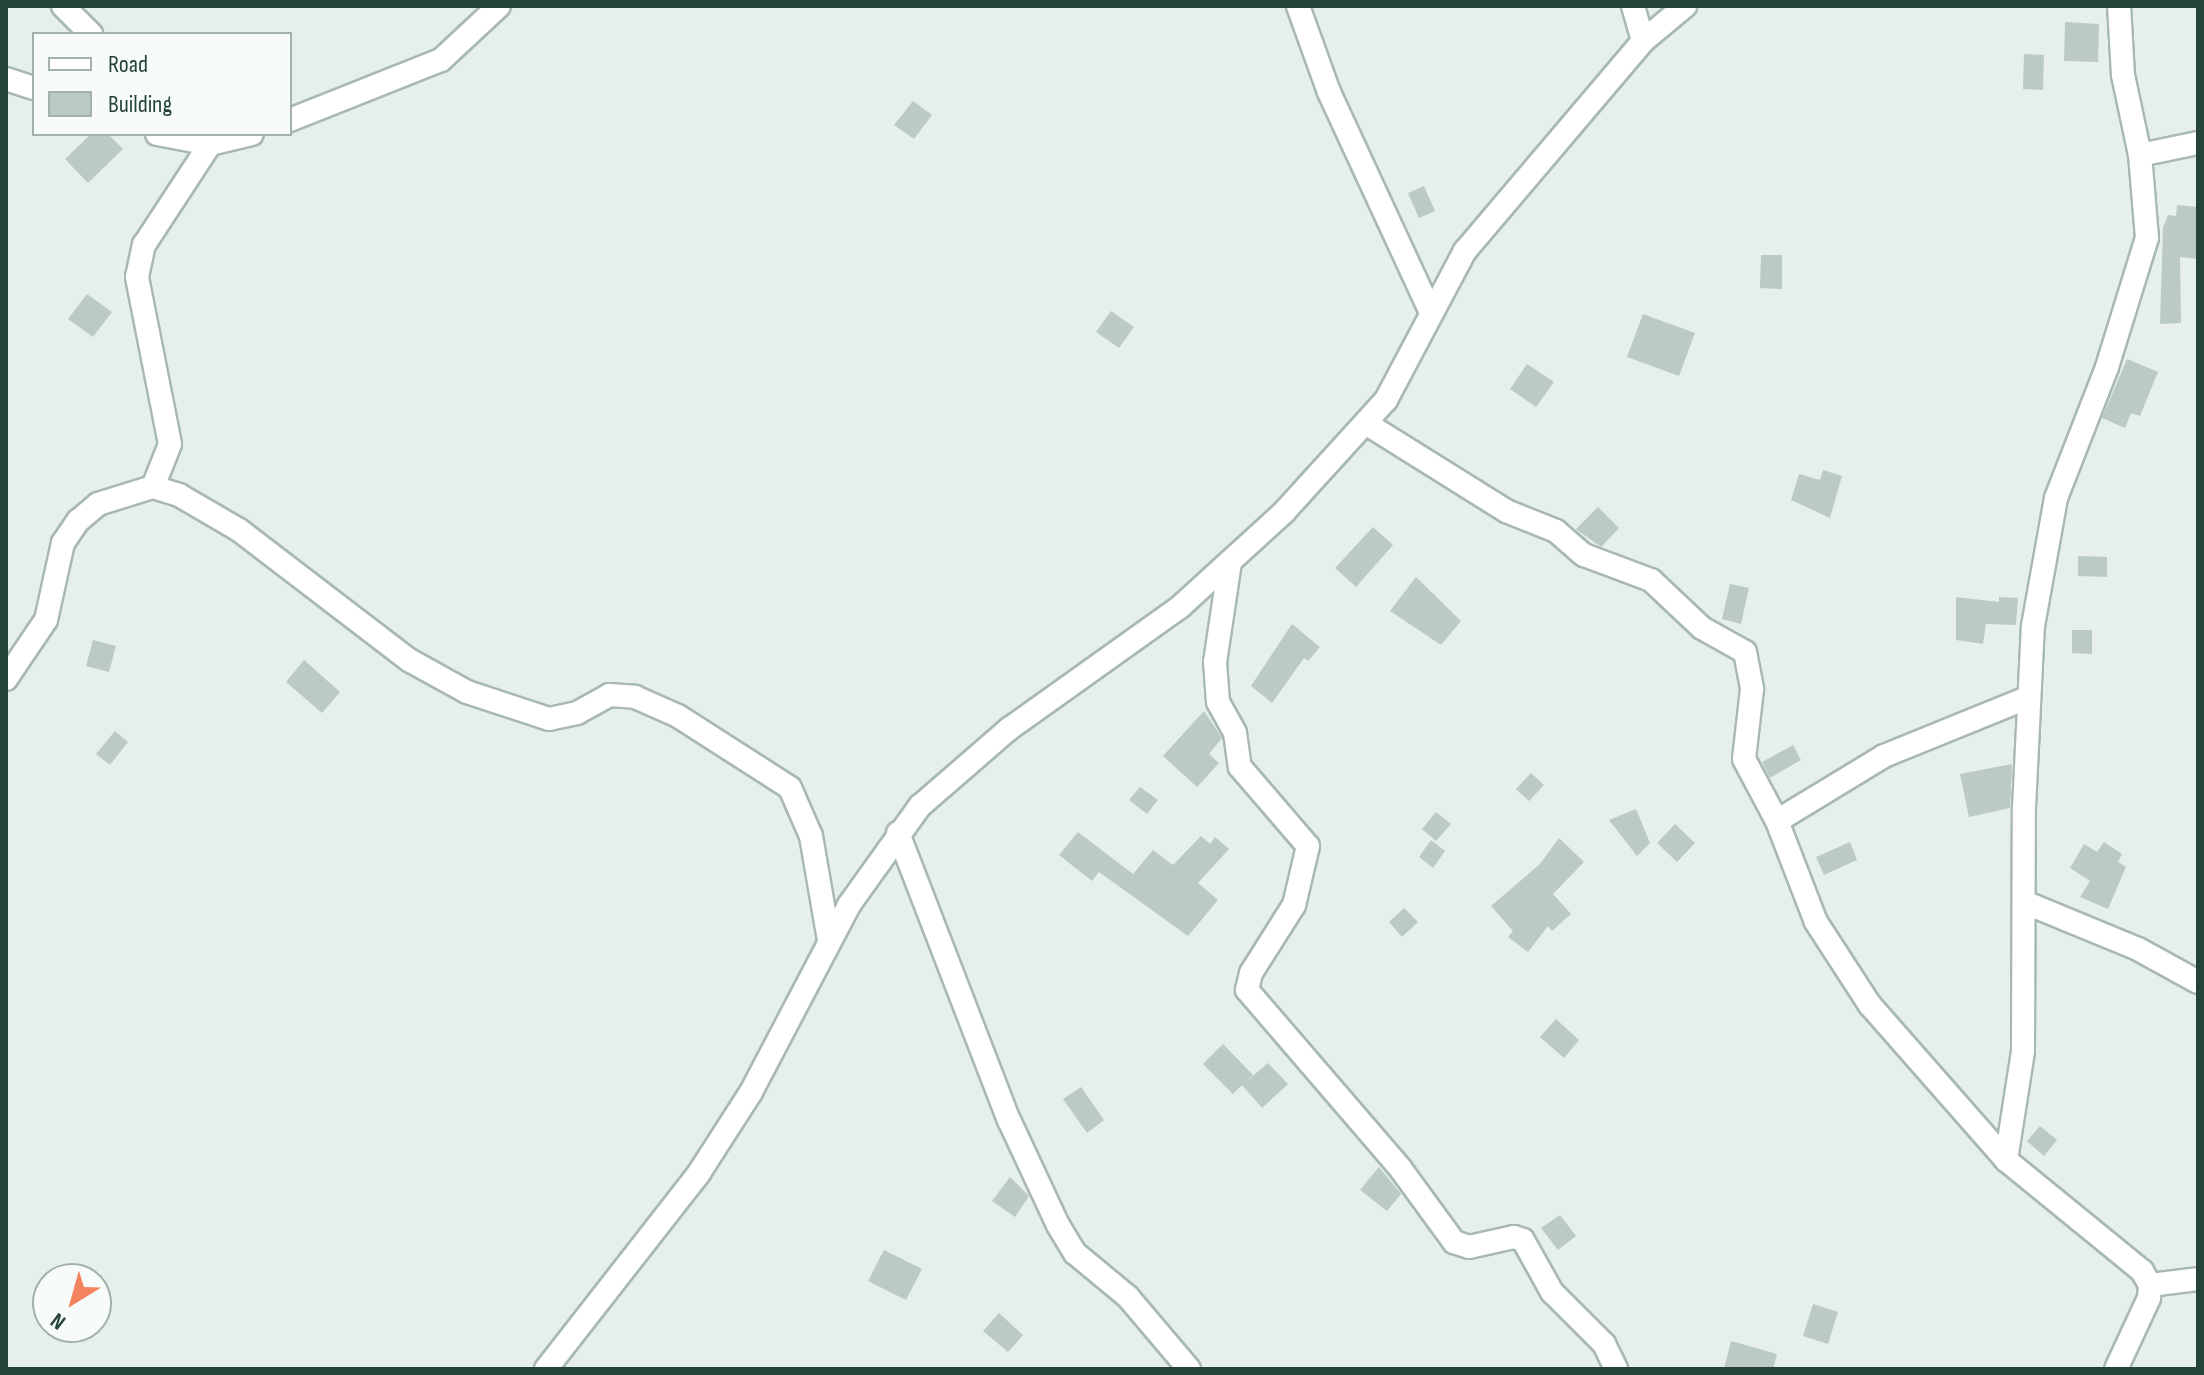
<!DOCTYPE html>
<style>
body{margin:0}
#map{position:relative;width:2204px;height:1375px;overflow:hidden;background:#e6efeb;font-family:"Sofia Sans Condensed",sans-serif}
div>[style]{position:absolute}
.building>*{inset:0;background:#bbcac4}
.roads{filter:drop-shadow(2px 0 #a8b8b2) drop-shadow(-2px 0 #a8b8b2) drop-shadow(0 2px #a8b8b2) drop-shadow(0 -2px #a8b8b2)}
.minor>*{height:22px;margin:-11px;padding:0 11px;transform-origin:11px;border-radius:11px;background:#fff}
span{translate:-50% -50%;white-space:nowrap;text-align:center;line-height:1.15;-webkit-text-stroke:8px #f7fbf9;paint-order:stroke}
.frame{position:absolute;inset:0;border:8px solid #24423a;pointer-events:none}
.legend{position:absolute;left:32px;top:32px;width:260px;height:104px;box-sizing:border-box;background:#f7fbf9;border:2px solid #a3b1ad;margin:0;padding:10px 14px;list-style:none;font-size:24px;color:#24423a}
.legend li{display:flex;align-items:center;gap:16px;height:40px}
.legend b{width:40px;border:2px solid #a3b1ad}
.north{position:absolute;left:32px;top:1263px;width:80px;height:80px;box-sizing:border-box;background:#f7fbf9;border:2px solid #a3b1ad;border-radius:50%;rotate:217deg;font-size:22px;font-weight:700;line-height:32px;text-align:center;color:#24423a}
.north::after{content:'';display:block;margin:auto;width:28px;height:36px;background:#f4845f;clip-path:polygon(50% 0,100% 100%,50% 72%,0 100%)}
</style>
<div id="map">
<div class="building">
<i style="clip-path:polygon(2065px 22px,2099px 24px,2098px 62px,2064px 61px)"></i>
<i style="clip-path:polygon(2024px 54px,2044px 55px,2043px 90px,2023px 89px)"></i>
<i style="clip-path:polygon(913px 101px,932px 115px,914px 139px,894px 125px)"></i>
<i style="clip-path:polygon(91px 134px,108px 134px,123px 149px,88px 183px,65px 159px)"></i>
<i style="clip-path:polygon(1424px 186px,1435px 211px,1419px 218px,1408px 193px)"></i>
<i style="clip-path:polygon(2177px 205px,2198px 207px,2198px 259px,2180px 257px,2181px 323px,2160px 324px,2163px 228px,2168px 215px,2176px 216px)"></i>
<i style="clip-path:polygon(1761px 255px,1782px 255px,1782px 289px,1760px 288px)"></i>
<i style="clip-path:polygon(87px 294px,112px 312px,93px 337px,68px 319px)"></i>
<i style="clip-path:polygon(1111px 311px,1134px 327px,1119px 348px,1096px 332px)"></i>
<i style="clip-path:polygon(1643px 314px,1695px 333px,1679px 376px,1627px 357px)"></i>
<i style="clip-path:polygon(2127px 359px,2158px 372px,2140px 416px,2131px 413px,2125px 428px,2102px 418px)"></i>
<i style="clip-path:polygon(1527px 364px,1554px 382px,1536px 407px,1510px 389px)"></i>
<i style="clip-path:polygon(1823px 470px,1842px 476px,1830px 518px,1791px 500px,1799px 474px,1820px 480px)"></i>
<i style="clip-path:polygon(1598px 507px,1619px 528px,1601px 547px,1576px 529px)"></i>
<i style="clip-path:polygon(1373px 527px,1393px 545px,1356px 587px,1335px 568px)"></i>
<i style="clip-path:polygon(2078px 556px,2107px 557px,2107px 577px,2078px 576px)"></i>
<i style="clip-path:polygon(1416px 577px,1461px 621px,1441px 645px,1390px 611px)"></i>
<i style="clip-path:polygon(1730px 584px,1749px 588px,1741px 624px,1722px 619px)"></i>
<i style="clip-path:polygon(1956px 597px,1999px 602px,1999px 597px,2018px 598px,2016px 625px,1986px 624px,1983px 644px,1956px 640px)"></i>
<i style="clip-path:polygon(1292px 624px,1320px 647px,1308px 661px,1304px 658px,1272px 703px,1251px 686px)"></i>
<i style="clip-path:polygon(2072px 630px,2092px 630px,2092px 654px,2072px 653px)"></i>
<i style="clip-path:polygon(93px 640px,116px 646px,109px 672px,86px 666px)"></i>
<i style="clip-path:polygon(304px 660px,340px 692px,322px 713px,286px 682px)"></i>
<i style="clip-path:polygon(1204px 711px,1222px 738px,1209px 754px,1219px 763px,1197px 787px,1163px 756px)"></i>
<i style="clip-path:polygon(115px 731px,128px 742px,110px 765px,96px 754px)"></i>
<i style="clip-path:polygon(1793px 745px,1801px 760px,1770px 778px,1762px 762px)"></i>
<i style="clip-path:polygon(2012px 764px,2010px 808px,1969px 817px,1960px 774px)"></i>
<i style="clip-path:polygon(1531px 773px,1544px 785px,1529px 801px,1516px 789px)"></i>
<i style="clip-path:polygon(1140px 787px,1158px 800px,1147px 814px,1129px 800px)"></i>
<i style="clip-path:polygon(1636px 809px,1650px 843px,1637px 856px,1609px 820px)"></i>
<i style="clip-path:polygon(1436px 812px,1451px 824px,1436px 841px,1422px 829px)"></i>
<i style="clip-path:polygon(1675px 824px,1695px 843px,1677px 862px,1657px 843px)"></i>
<i style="clip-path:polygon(1078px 832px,1133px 874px,1153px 850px,1173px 865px,1201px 836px,1210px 844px,1215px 837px,1229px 849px,1198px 883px,1218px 900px,1188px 936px,1099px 872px,1092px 881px,1059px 855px)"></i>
<i style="clip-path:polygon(1559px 838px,1584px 862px,1553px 894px,1571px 914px,1552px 931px,1548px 926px,1528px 952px,1508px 937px,1513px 931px,1491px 906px,1540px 864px)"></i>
<i style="clip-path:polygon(1431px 840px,1445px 851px,1433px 868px,1419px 857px)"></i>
<i style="clip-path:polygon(1850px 842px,1857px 860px,1824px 875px,1816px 857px)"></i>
<i style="clip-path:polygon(2104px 842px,2122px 854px,2118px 862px,2126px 867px,2108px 909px,2080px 897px,2090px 881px,2070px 868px,2084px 844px,2097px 852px)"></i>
<i style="clip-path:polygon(1404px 908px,1418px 922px,1402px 937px,1389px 922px)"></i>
<i style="clip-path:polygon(1556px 1019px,1579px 1040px,1564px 1058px,1540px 1037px)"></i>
<i style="clip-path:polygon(1223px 1044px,1253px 1075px,1242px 1085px,1268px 1063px,1288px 1084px,1262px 1108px,1242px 1085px,1233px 1094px,1203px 1064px)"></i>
<i style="clip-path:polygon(1081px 1087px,1104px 1120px,1087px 1133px,1063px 1099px)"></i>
<i style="clip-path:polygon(2040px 1126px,2057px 1140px,2044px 1156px,2027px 1141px)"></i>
<i style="clip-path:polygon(1379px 1167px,1401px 1194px,1387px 1211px,1360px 1190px)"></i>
<i style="clip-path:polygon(1010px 1177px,1029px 1196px,1015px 1217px,992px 1201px)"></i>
<i style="clip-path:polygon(1560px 1215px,1576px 1236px,1558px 1250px,1541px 1228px)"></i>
<i style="clip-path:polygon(884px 1250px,922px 1269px,906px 1300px,868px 1281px)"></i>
<i style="clip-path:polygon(1813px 1304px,1838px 1312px,1828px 1344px,1803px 1336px)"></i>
<i style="clip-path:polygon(999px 1313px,1023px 1335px,1008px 1352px,983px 1331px)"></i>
<i style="clip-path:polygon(1731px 1341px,1777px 1354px,1773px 1369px,1724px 1369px)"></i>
</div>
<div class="roads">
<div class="minor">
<i style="left:63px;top:6px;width:40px;rotate:45deg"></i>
<i style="left:1298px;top:6px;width:91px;rotate:70.2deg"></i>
<i style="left:1329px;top:92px;width:241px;rotate:65.2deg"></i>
<i style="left:1633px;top:6px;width:36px;rotate:74deg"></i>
<i style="left:6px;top:79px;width:29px;rotate:18deg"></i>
<i style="left:290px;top:120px;width:162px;rotate:-21.7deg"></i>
<i style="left:441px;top:60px;width:79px;rotate:-43deg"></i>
<i style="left:157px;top:134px;width:54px;rotate:10.7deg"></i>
<i style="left:210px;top:144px;width:43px;rotate:-13.4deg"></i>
<i style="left:2140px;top:155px;width:59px;rotate:-11.7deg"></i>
<i style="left:1367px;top:424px;width:164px;rotate:32deg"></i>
<i style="left:1506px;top:511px;width:54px;rotate:21.8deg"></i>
<i style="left:1556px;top:531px;width:37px;rotate:41deg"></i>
<i style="left:1584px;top:555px;width:72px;rotate:20.5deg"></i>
<i style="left:1651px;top:580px;width:70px;rotate:43.3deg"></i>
<i style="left:1702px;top:628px;width:49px;rotate:29.2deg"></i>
<i style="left:1745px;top:652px;width:38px;rotate:79deg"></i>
<i style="left:1752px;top:689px;width:70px;rotate:96.5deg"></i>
<i style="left:1744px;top:759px;width:70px;rotate:62deg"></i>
<i style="left:1777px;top:821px;width:108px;rotate:68.9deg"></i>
<i style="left:1816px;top:922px;width:99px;rotate:57deg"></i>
<i style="left:1870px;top:1005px;width:206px;rotate:48.7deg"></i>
<i style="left:2006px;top:1160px;width:176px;rotate:39.2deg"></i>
<i style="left:2142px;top:1271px;width:16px;rotate:60deg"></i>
<i style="left:2150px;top:1285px;width:13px;rotate:94deg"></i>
<i style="left:2149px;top:1298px;width:78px;rotate:114.9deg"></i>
<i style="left:153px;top:487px;width:46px;rotate:-68.4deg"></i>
<i style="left:170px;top:444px;width:170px;rotate:-101.2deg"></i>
<i style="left:137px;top:277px;width:33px;rotate:-78deg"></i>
<i style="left:144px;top:245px;width:121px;rotate:-56.8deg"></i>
<i style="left:1230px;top:562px;width:101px;rotate:98.5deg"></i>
<i style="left:1215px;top:662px;width:40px;rotate:85.7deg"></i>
<i style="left:1218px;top:702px;width:35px;rotate:61deg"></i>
<i style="left:1235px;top:733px;width:34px;rotate:82deg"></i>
<i style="left:1240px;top:767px;width:104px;rotate:49.3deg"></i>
<i style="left:1308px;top:846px;width:61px;rotate:103.3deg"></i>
<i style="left:1294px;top:905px;width:80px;rotate:122.3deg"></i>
<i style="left:1251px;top:973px;width:17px;rotate:103deg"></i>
<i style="left:1247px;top:990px;width:235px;rotate:49.3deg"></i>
<i style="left:1400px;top:1168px;width:92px;rotate:53.9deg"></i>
<i style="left:1454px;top:1242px;width:16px;rotate:18deg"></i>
<i style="left:1469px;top:1247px;width:46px;rotate:-12.5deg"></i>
<i style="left:1514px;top:1237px;width:9px;rotate:18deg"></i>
<i style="left:1523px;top:1240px;width:60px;rotate:60.9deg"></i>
<i style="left:1552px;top:1292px;width:74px;rotate:45deg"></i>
<i style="left:1604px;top:1344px;width:28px;rotate:64deg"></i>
<i style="left:6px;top:679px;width:71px;rotate:-55.9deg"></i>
<i style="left:46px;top:620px;width:79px;rotate:-77.6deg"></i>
<i style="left:63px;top:543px;width:27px;rotate:-56deg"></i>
<i style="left:78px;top:521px;width:26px;rotate:-40deg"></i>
<i style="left:98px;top:504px;width:58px;rotate:-17.2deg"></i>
<i style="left:153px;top:487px;width:27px;rotate:17deg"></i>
<i style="left:179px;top:495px;width:69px;rotate:30.3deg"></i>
<i style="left:239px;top:530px;width:214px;rotate:37.4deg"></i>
<i style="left:409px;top:660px;width:66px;rotate:28.9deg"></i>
<i style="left:467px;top:692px;width:86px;rotate:18.2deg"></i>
<i style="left:549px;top:719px;width:29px;rotate:-12deg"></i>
<i style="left:577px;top:713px;width:37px;rotate:-29deg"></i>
<i style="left:609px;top:695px;width:26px;rotate:4deg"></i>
<i style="left:635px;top:697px;width:47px;rotate:23.8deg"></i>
<i style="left:678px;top:716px;width:133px;rotate:32.7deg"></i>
<i style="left:790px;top:788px;width:52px;rotate:66.4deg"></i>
<i style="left:811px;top:836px;width:106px;rotate:80.2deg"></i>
<i style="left:1777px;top:821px;width:125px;rotate:-31.3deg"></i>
<i style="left:1884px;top:756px;width:154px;rotate:-22.1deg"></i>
<i style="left:898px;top:833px;width:308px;rotate:68.9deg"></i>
<i style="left:1009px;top:1120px;width:116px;rotate:65deg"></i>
<i style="left:1058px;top:1225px;width:33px;rotate:59deg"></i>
<i style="left:1075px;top:1253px;width:69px;rotate:39.7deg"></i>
<i style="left:1128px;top:1297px;width:94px;rotate:49.7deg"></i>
<i style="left:2024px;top:902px;width:123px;rotate:22.4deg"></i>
<i style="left:2138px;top:949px;width:68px;rotate:28.8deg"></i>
<i style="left:2006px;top:1160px;width:110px;rotate:-81.1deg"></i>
<i style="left:2023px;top:1051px;width:243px;rotate:-89.8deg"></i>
<i style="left:2024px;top:808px;width:182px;rotate:-87.2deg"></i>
<i style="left:2033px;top:626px;width:130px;rotate:-79.8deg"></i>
<i style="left:2056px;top:498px;width:141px;rotate:-68.7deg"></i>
<i style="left:2107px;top:367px;width:135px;rotate:-72.8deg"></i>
<i style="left:2147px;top:238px;width:83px;rotate:-94.8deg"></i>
<i style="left:2140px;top:155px;width:82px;rotate:-102deg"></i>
<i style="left:2123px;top:75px;width:69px;rotate:-93.3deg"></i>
<i style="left:2150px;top:1285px;width:48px;rotate:-7.1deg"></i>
<i style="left:546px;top:1369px;width:249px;rotate:-52deg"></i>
<i style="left:699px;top:1173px;width:96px;rotate:-57.3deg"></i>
<i style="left:751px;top:1092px;width:211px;rotate:-62.3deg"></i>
<i style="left:849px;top:905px;width:122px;rotate:-54.4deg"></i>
<i style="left:920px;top:806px;width:118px;rotate:-40.9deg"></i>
<i style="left:1009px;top:729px;width:210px;rotate:-35.5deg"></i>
<i style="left:1180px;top:607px;width:141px;rotate:-42.4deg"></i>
<i style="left:1284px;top:512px;width:151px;rotate:-47.7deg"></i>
<i style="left:1386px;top:400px;width:169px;rotate:-62.1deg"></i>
<i style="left:1465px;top:251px;width:275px;rotate:-49.7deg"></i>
<i style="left:1643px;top:41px;width:55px;rotate:-39.8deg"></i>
</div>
</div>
<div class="frame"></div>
<ul class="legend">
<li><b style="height:10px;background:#fff"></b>Road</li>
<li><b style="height:22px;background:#bbcac4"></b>Building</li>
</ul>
<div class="north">N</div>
</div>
